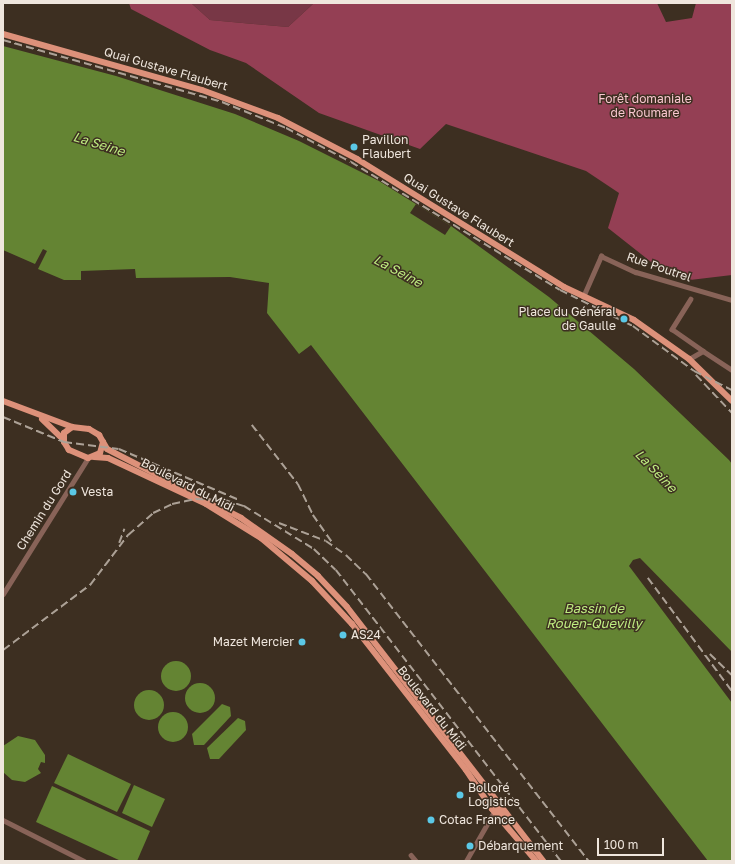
<!DOCTYPE html>
<meta charset="utf-8">
<style>
body{margin:0}
#map{position:relative;width:735px;height:864px;overflow:hidden;background:#3d2f21;font-family:"Golos Text",sans-serif}
div>[style]{position:absolute}
.green>*{inset:0;background:#783746}
.forest>*{inset:0;background:#943f54}
.water>*{inset:0;background:#648433}
.round{border-radius:50%}
.pier>*{inset:0;background:#3d2f21}
.minor>*{height:4.5px;margin:-2.25px;padding:0 2.25px;transform-origin:2.25px;border-radius:2.25px;background:#886358}
.major>*{height:6px;margin:-3px;padding:0 3px;transform-origin:3px;border-radius:3px;background:#dd917a}
.rail>*{height:1.5px;margin-top:-0.75px;transform-origin:0;background:repeating-linear-gradient(90deg,#aca196 0 8px,transparent 0 12px)}
.dots>*{width:11px;height:11px;translate:-50% -50%;box-sizing:border-box;border:2px solid #3d2f21;border-radius:50%}
span{translate:-50% -50%;white-space:nowrap;text-align:center;line-height:1.15;-webkit-text-stroke:3px #3d2f21;paint-order:stroke}
.street-label{font-size:12px;color:#efe6dd}
.park-label{font-size:12px;color:#fac7d0}
.poi-label{font-size:12px;color:#efe6dd}
.left{translate:0 -50%;text-align:left}
.right{translate:-100% -50%;text-align:right}
.water-label{font-size:13px;color:#beec80;font-style:italic}
.frame{position:absolute;inset:0;border:4px solid #efe6dd;pointer-events:none}
.scale{position:absolute;left:597px;top:838px;width:67px;height:18px;box-sizing:border-box;border:2px solid #efe6dd;border-top:0;padding-left:5px;font-size:12px;line-height:14px;white-space:nowrap;color:#efe6dd;-webkit-text-stroke:3px #3d2f21;paint-order:stroke}
</style>
<div id="map">
<div class="green">
<i style="clip-path:polygon(191px 3px,314px 3px,288px 27px,210px 20px)"></i>
</div>
<div class="forest">
<i style="clip-path:polygon(129px 3px,191px 3px,210px 20px,288px 27px,314px 3px,657px 3px,666px 22px,692px 18px,696px 3px,732px 3px,732px 275px,690px 280px,660px 269px,608px 228px,619px 193px,586px 171px,446px 124px,420px 149px,319px 113px,246px 63px,210px 50px,131px 9px)"></i>
</div>
<div class="water">
<i style="clip-path:polygon(3px 46px,116px 76px,235px 114px,299px 141px,379px 181px,451px 226px,549px 297px,634px 369px,729px 460px,732px 464px,732px 652px,640px 558px,633px 560px,629px 566px,732px 703px,732px 861px,708px 861px,311px 345px,299px 354px,267px 313px,269px 283px,230px 277px,136px 278px,135px 269px,81px 271px,81px 280px,64px 280px,38px 269px,47px 251px,43px 249px,35px 264px,3px 250px)"></i>
<i class="round" style="left:161px;top:661px;width:30px;height:30px"></i>
<i class="round" style="left:185px;top:683px;width:30px;height:30px"></i>
<i class="round" style="left:134px;top:690px;width:30px;height:30px"></i>
<i style="clip-path:polygon(222px 704px,230px 707px,231px 716px,204px 745px,194px 745px,192px 734px)"></i>
<i class="round" style="left:158px;top:712px;width:30px;height:30px"></i>
<i style="clip-path:polygon(238px 718px,245px 721px,246px 730px,219px 759px,210px 759px,207px 748px)"></i>
<i style="clip-path:polygon(18px 736px,35px 740px,45px 755px,45px 763px,41px 762px,38px 769px,41px 773px,25px 782px,12px 780px,3px 772px,3px 746px)"></i>
<i style="clip-path:polygon(68px 754px,131px 784px,117px 812px,54px 783px)"></i>
<i style="clip-path:polygon(134px 785px,165px 799px,152px 827px,122px 813px)"></i>
<i style="clip-path:polygon(52px 786px,150px 831px,137px 861px,121px 861px,36px 822px)"></i>
</div>
<div class="pier">
<i style="clip-path:polygon(416px 204px,451px 226px,445px 235px,410px 213px)"></i>
</div>
<div class="minor">
<i style="left:583px;top:297px;width:45px;rotate:-66.3deg"></i>
<i style="left:601px;top:256px;width:38px;rotate:25deg"></i>
<i style="left:636px;top:272px;width:100px;rotate:16.3deg"></i>
<i style="left:691px;top:299px;width:36px;rotate:122deg"></i>
<i style="left:672px;top:329px;width:38px;rotate:35deg"></i>
<i style="left:689px;top:359px;width:16px;rotate:-30deg"></i>
<i style="left:703px;top:351px;width:35px;rotate:33deg"></i>
<i style="left:3px;top:594px;width:160px;rotate:-58deg"></i>
<i style="left:3px;top:820px;width:91px;rotate:26.8deg"></i>
<i style="left:411px;top:855px;width:8px;rotate:50deg"></i>
<i style="left:466px;top:861px;width:56px;rotate:-60.3deg"></i>
</div>
<div class="major">
<i style="left:3px;top:34px;width:207px;rotate:15.7deg"></i>
<i style="left:202px;top:90px;width:81px;rotate:20.2deg"></i>
<i style="left:278px;top:118px;width:89px;rotate:27.4deg"></i>
<i style="left:357px;top:159px;width:243px;rotate:31.7deg"></i>
<i style="left:564px;top:287px;width:77px;rotate:25.2deg"></i>
<i style="left:634px;top:320px;width:67px;rotate:35.3deg"></i>
<i style="left:689px;top:359px;width:60px;rotate:44.3deg"></i>
<i style="left:3px;top:401px;width:74px;rotate:20.6deg"></i>
<i style="left:42px;top:419px;width:30px;rotate:44deg"></i>
<i style="left:103px;top:442px;width:11px;rotate:105deg"></i>
<i style="left:100px;top:453px;width:13px;rotate:157deg"></i>
<i style="left:88px;top:458px;width:21px;rotate:-157deg"></i>
<i style="left:69px;top:450px;width:9px;rotate:-122deg"></i>
<i style="left:64px;top:442px;width:9px;rotate:-90deg"></i>
<i style="left:64px;top:433px;width:10px;rotate:-37deg"></i>
<i style="left:72px;top:427px;width:17px;rotate:7deg"></i>
<i style="left:89px;top:429px;width:12px;rotate:31deg"></i>
<i style="left:99px;top:435px;width:16px;rotate:60deg"></i>
<i style="left:107px;top:449px;width:151px;rotate:27.2deg"></i>
<i style="left:241px;top:518px;width:62px;rotate:35.2deg"></i>
<i style="left:292px;top:554px;width:34px;rotate:40deg"></i>
<i style="left:318px;top:576px;width:42px;rotate:46.9deg"></i>
<i style="left:347px;top:607px;width:321px;rotate:52.3deg"></i>
<i style="left:94px;top:457px;width:14px;rotate:4deg"></i>
<i style="left:108px;top:458px;width:108px;rotate:25.1deg"></i>
<i style="left:206px;top:504px;width:65px;rotate:31.7deg"></i>
<i style="left:261px;top:538px;width:67px;rotate:40.1deg"></i>
<i style="left:312px;top:581px;width:59px;rotate:47.1deg"></i>
<i style="left:352px;top:624px;width:185px;rotate:52deg"></i>
<i style="left:466px;top:770px;width:47px;rotate:56.3deg"></i>
<i style="left:492px;top:809px;width:68px;rotate:49.8deg"></i>
<i style="left:497px;top:809px;width:18px;rotate:49deg"></i>
</div>
<div class="rail">
<i style="left:3px;top:40px;width:228px;rotate:15.8deg"></i>
<i style="left:222px;top:102px;width:69px;rotate:22.1deg"></i>
<i style="left:286px;top:128px;width:73px;rotate:27.6deg"></i>
<i style="left:351px;top:162px;width:245px;rotate:31.5deg"></i>
<i style="left:560px;top:290px;width:81px;rotate:26.3deg"></i>
<i style="left:633px;top:326px;width:76px;rotate:36.4deg"></i>
<i style="left:694px;top:371px;width:42px;rotate:26.6deg"></i>
<i style="left:696px;top:375px;width:52px;rotate:46.5deg"></i>
<i style="left:3px;top:417px;width:66px;rotate:22.3deg"></i>
<i style="left:64px;top:442px;width:55px;rotate:7.3deg"></i>
<i style="left:119px;top:449px;width:130px;rotate:23deg"></i>
<i style="left:252px;top:425px;width:75px;rotate:52.1deg"></i>
<i style="left:298px;top:484px;width:34px;rotate:64deg"></i>
<i style="left:313px;top:515px;width:33px;rotate:55deg"></i>
<i style="left:279px;top:523px;width:50px;rotate:21deg"></i>
<i style="left:326px;top:541px;width:24px;rotate:35deg"></i>
<i style="left:346px;top:555px;width:28px;rotate:44deg"></i>
<i style="left:366px;top:574px;width:363px;rotate:52.2deg"></i>
<i style="left:119px;top:543px;width:15px;rotate:-70deg"></i>
<i style="left:648px;top:578px;width:141px;rotate:53.4deg"></i>
<i style="left:3px;top:650px;width:109px;rotate:-36.8deg"></i>
<i style="left:90px;top:585px;width:63px;rotate:-52.8deg"></i>
<i style="left:128px;top:535px;width:33px;rotate:-41deg"></i>
<i style="left:153px;top:513px;width:21px;rotate:-25deg"></i>
<i style="left:172px;top:504px;width:25px;rotate:-12deg"></i>
<i style="left:196px;top:499px;width:29px;rotate:2deg"></i>
<i style="left:225px;top:500px;width:20px;rotate:18deg"></i>
<i style="left:244px;top:506px;width:82px;rotate:31.6deg"></i>
<i style="left:314px;top:549px;width:30px;rotate:44deg"></i>
<i style="left:336px;top:570px;width:368px;rotate:52.3deg"></i>
<i style="left:710px;top:654px;width:30px;rotate:44deg"></i>
</div>
<div class="dots">
<i style="left:354px;top:147px;background:#5bc8e6"></i>
<i style="left:624px;top:319px;background:#5bc8e6"></i>
<i style="left:73px;top:492px;background:#5bc8e6"></i>
<i style="left:343px;top:635px;background:#5bc8e6"></i>
<i style="left:302px;top:642px;background:#5bc8e6"></i>
<i style="left:460px;top:795px;background:#5bc8e6"></i>
<i style="left:431px;top:820px;background:#5bc8e6"></i>
<i style="left:470px;top:846px;background:#5bc8e6"></i>
</div>
<div class="street-label">
<span style="left:166px;top:69px;rotate:16deg">Quai Gustave Flaubert</span>
<span style="left:459px;top:210px;rotate:32deg">Quai Gustave Flaubert</span>
<span style="left:659px;top:267px;rotate:19deg">Rue Poutrel</span>
<span style="left:188px;top:485px;rotate:27deg">Boulevard du Midi</span>
<span style="left:44px;top:510px;rotate:-58deg">Chemin du Gord</span>
<span style="left:432px;top:708px;rotate:52deg">Boulevard du Midi</span>
</div>
<div class="park-label">
<span style="left:645px;top:106px">Forêt domaniale<br>de Roumare</span>
</div>
<div class="poi-label">
<span class="left" style="left:362px;top:147px">Pavillon<br>Flaubert</span>
<span class="right" style="left:616px;top:319px">Place du Général<br>de Gaulle</span>
<span class="left" style="left:81px;top:492px">Vesta</span>
<span class="left" style="left:351px;top:635px">AS24</span>
<span class="right" style="left:294px;top:642px">Mazet Mercier</span>
<span class="left" style="left:468px;top:795px">Bolloré<br>Logistics</span>
<span class="left" style="left:439px;top:820px">Cotac France</span>
<span class="left" style="left:478px;top:846px">Débarquement</span>
</div>
<div class="water-label">
<span style="left:99px;top:144px;rotate:17deg">La Seine</span>
<span style="left:398px;top:271px;rotate:28deg">La Seine</span>
<span style="left:656px;top:471px;rotate:46deg">La Seine</span>
<span style="left:594px;top:616px">Bassin de<br>Rouen-Quevilly</span>
</div>
<div class="frame"></div>
<div class="scale">100 m</div>
</div>
